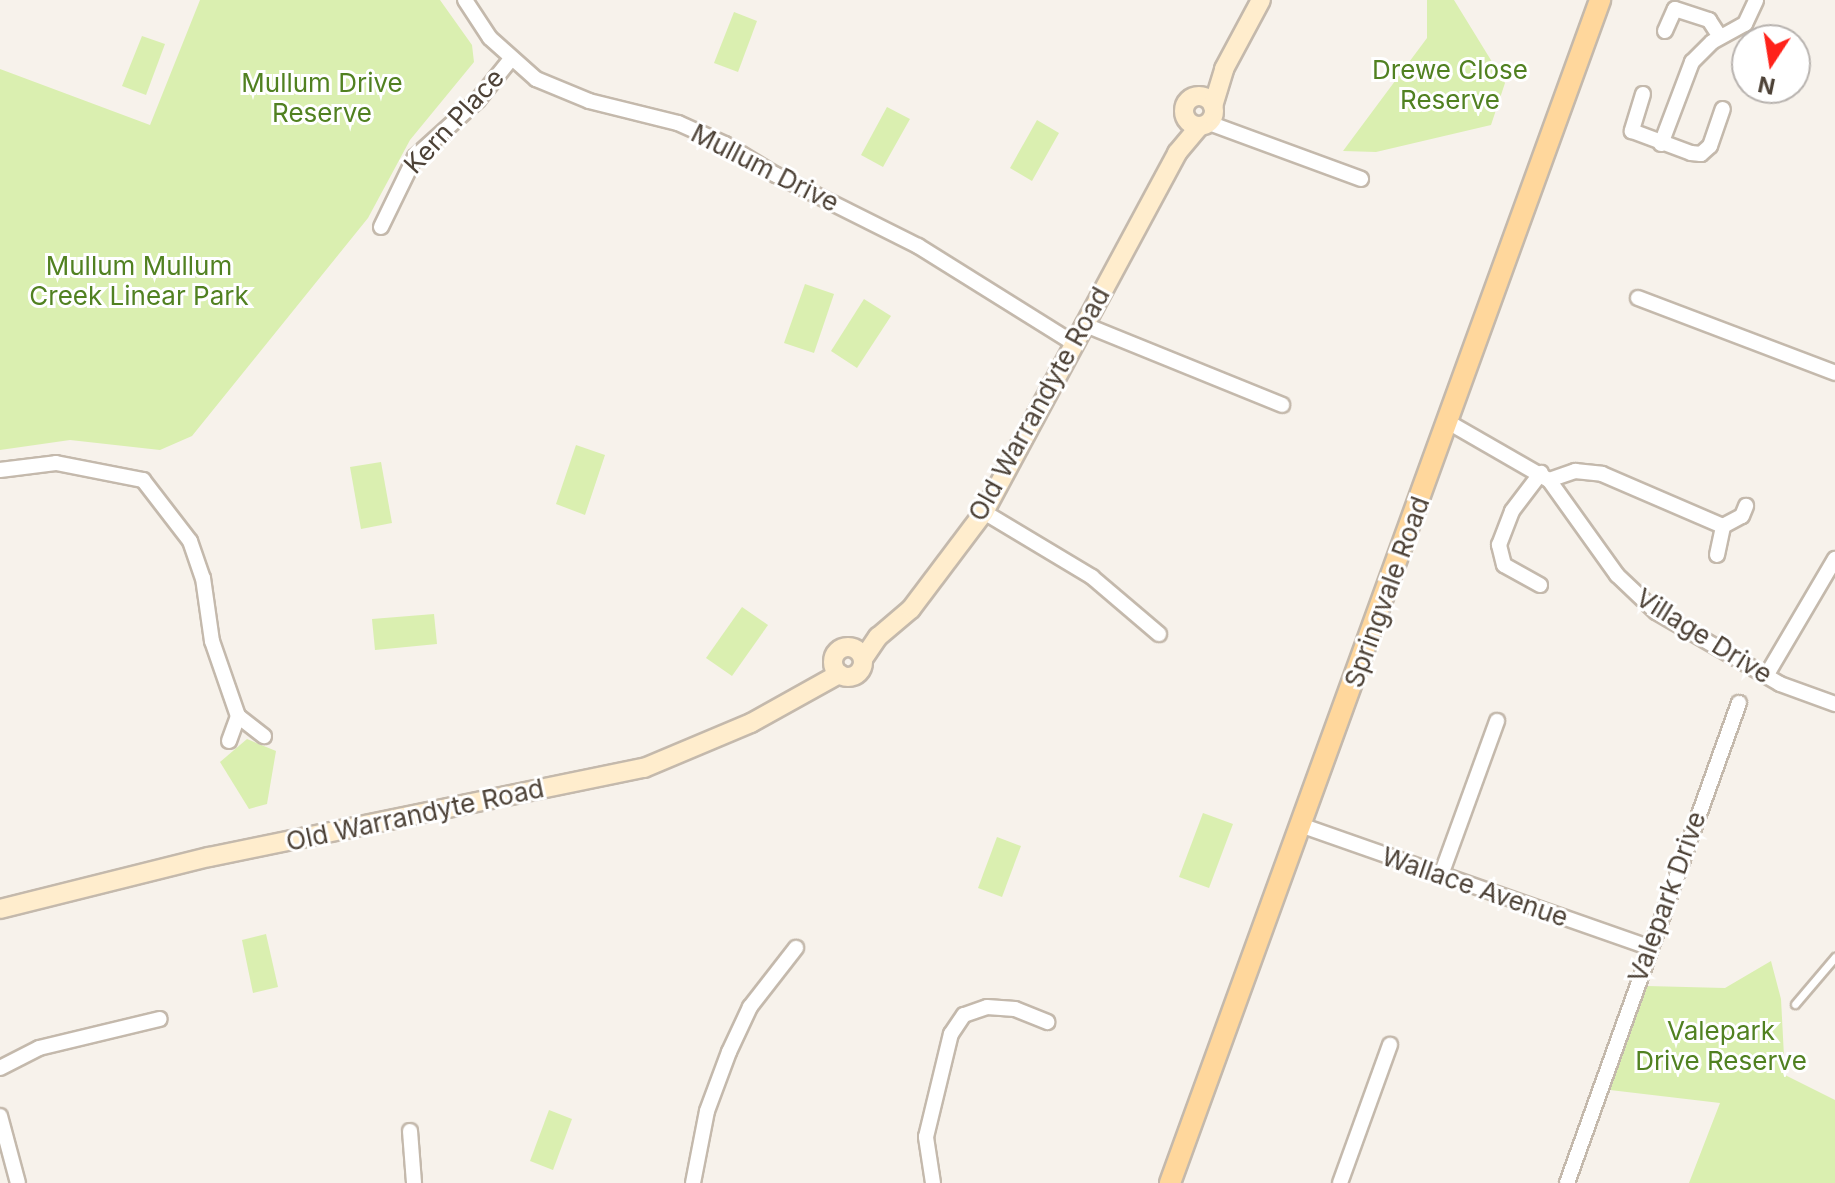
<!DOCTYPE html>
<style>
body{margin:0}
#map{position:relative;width:1835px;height:1183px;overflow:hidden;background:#f7f2eb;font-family:Inter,sans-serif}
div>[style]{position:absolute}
.green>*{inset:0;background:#daefb0}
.roads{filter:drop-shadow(2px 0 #c4b9ac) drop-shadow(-2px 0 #c4b9ac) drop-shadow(0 2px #c4b9ac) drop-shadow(0 -2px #c4b9ac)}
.lane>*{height:7px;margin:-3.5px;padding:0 3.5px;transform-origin:3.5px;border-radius:3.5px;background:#fff}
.street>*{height:14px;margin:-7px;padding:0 7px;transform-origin:7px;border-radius:7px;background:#fff}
.secondary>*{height:18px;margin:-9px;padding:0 9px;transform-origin:9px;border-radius:9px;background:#ffedcd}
.secondary>.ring{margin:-9px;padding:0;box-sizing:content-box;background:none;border:18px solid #ffedcd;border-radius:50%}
.primary>*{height:20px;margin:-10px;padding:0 10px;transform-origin:10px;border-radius:10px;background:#ffd79c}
span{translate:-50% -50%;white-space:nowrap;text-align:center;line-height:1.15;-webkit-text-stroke:6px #fff;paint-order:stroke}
.park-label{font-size:26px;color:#518121}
.street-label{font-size:26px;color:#4d4237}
.north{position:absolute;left:1731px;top:24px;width:80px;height:80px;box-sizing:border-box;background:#fff;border:2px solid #b8b3af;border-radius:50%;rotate:192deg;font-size:22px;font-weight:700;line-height:32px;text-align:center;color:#4d4237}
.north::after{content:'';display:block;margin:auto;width:28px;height:36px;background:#ff221a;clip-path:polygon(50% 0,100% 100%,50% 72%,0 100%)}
</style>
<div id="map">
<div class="green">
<i style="clip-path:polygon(200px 0,440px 0,472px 45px,474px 62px,410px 140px,368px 218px,192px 436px,160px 450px,70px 440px,0 450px,0 69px,150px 125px)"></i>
<i style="clip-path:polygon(1427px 0,1454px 0,1505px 83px,1491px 125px,1376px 152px,1343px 151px,1427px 38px)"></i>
<i style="clip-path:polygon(734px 12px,757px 21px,738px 72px,714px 63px)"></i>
<i style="clip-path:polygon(142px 36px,165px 44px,146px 95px,122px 86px)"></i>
<i style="clip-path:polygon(887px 107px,910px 119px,883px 167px,861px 155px)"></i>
<i style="clip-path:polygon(1037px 120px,1059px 133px,1032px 181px,1010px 168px)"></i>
<i style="clip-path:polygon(805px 284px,834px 294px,814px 353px,784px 343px)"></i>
<i style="clip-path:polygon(864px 299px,891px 316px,857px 368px,831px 351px)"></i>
<i style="clip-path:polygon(576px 445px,605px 455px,585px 515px,556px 504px)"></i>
<i style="clip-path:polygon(381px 462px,392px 523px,361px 529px,350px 467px)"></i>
<i style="clip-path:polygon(742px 607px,768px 625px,732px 676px,706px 658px)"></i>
<i style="clip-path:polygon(434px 614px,437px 644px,375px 650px,372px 619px)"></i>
<i style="clip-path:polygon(247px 739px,276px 751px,267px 804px,249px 809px,220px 762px)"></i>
<i style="clip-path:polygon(1203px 813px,1233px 824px,1209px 888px,1179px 877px)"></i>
<i style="clip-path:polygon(997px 837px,1021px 846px,1002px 897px,978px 888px)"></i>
<i style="clip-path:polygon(266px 934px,278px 987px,253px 993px,242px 940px)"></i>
<i style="clip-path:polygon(1771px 961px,1781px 999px,1785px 1075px,1835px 1100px,1835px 1183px,1689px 1183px,1720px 1103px,1610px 1090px,1647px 986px,1725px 988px)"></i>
<i style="clip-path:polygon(549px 1110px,572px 1119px,553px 1170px,530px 1161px)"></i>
</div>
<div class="roads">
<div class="lane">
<i style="left:1795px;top:1004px;width:62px;rotate:-49.6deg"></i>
</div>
<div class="street">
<i style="left:465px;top:0;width:45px;rotate:56.7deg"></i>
<i style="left:490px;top:38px;width:62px;rotate:41.7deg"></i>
<i style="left:536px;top:79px;width:57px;rotate:22.5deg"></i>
<i style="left:589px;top:101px;width:92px;rotate:13.9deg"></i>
<i style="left:678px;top:123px;width:51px;rotate:24.1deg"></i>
<i style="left:725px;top:144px;width:60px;rotate:31.3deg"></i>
<i style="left:776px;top:175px;width:159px;rotate:26.6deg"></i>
<i style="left:918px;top:246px;width:183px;rotate:32deg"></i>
<i style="left:1665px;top:31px;width:24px;rotate:-66deg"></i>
<i style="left:1675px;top:9px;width:36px;rotate:18deg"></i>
<i style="left:1709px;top:20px;width:20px;rotate:57deg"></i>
<i style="left:1643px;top:94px;width:39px;rotate:107deg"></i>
<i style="left:1632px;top:131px;width:63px;rotate:20.4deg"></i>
<i style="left:1691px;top:153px;width:10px;rotate:6deg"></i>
<i style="left:1701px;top:154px;width:12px;rotate:-42deg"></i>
<i style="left:1710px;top:146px;width:39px;rotate:-71deg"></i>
<i style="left:1209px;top:123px;width:162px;rotate:20.2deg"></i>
<i style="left:1661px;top:144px;width:88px;rotate:-69.3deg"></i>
<i style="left:1692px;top:62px;width:28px;rotate:-45deg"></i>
<i style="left:1712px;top:42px;width:38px;rotate:-29deg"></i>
<i style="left:1745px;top:24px;width:26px;rotate:-65deg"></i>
<i style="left:381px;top:227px;width:78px;rotate:-64.1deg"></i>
<i style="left:415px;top:157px;width:85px;rotate:-42.1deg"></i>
<i style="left:478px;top:100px;width:53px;rotate:-51.2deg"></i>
<i style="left:1638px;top:298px;width:211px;rotate:20.8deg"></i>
<i style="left:1083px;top:324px;width:215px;rotate:22.1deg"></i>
<i style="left:1448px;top:422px;width:116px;rotate:29.9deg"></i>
<i style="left:1549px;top:480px;width:117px;rotate:54.4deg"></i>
<i style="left:1617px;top:575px;width:54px;rotate:43.5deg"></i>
<i style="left:1656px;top:612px;width:143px;rotate:30.1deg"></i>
<i style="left:1780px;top:684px;width:59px;rotate:20deg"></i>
<i style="left:0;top:470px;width:56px;rotate:-7.1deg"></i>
<i style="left:56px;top:463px;width:89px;rotate:11.1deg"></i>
<i style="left:143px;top:480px;width:77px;rotate:52.4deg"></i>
<i style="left:190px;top:541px;width:39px;rotate:71deg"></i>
<i style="left:203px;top:578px;width:64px;rotate:81.9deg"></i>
<i style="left:212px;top:641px;width:79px;rotate:70.9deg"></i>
<i style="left:1549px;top:480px;width:28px;rotate:-19deg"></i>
<i style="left:1575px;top:471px;width:27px;rotate:6deg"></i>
<i style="left:1602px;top:474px;width:132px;rotate:23.3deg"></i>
<i style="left:984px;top:512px;width:126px;rotate:31deg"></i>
<i style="left:1092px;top:577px;width:88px;rotate:40.4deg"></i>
<i style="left:1717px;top:555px;width:30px;rotate:-78deg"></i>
<i style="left:1723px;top:526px;width:21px;rotate:-28deg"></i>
<i style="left:1742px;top:516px;width:11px;rotate:-68deg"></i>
<i style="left:1540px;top:585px;width:41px;rotate:-150.9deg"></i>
<i style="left:1504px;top:565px;width:21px;rotate:-104deg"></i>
<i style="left:1499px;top:545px;width:36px;rotate:-69deg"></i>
<i style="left:1512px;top:511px;width:48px;rotate:-52.7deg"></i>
<i style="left:1766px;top:676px;width:136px;rotate:-59.5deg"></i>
<i style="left:229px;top:741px;width:27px;rotate:-70deg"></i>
<i style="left:238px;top:716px;width:33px;rotate:38deg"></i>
<i style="left:1303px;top:826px;width:366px;rotate:19.3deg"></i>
<i style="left:1441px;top:875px;width:164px;rotate:-70deg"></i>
<i style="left:0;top:1068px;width:44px;rotate:-27.1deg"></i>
<i style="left:39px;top:1048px;width:124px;rotate:-13.5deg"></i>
<i style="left:0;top:1116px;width:69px;rotate:75deg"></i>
<i style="left:410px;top:1131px;width:52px;rotate:85.6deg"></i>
<i style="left:693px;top:1183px;width:73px;rotate:-79deg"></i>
<i style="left:707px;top:1111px;width:63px;rotate:-69.6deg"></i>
<i style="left:729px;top:1052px;width:50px;rotate:-65deg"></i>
<i style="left:750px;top:1007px;width:75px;rotate:-52.1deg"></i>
<i style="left:933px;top:1183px;width:47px;rotate:-98.7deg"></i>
<i style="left:926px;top:1137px;width:106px;rotate:-76.4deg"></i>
<i style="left:951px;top:1034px;width:23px;rotate:-56deg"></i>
<i style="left:964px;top:1015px;width:24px;rotate:-19deg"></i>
<i style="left:987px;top:1007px;width:28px;rotate:4deg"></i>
<i style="left:1015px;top:1009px;width:35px;rotate:22deg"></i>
<i style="left:1340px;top:1183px;width:147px;rotate:-70.1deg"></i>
<i style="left:1567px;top:1183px;width:510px;rotate:-70.29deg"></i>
</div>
<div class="secondary">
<i class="ring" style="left:1184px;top:96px;width:12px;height:12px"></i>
<i style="left:1213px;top:106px;width:39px;rotate:-73deg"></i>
<i style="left:1224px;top:69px;width:78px;rotate:-61.8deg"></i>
<i class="ring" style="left:833px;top:647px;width:12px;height:12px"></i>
<i style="left:863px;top:659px;width:27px;rotate:-56deg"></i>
<i style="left:878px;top:637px;width:43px;rotate:-40.3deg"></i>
<i style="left:911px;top:609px;width:121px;rotate:-53deg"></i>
<i style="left:984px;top:512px;width:408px;rotate:-61.7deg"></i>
<i style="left:1177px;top:153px;width:34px;rotate:-50deg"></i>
<i style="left:0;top:909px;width:215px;rotate:-14deg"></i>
<i style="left:209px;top:857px;width:444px;rotate:-11.6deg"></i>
<i style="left:644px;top:768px;width:116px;rotate:-22.8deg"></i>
<i style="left:751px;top:723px;width:101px;rotate:-29.1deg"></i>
</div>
<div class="primary">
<i style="left:1170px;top:1183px;width:1259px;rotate:-70.02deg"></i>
</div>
</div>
<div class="park-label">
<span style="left:1450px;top:85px">Drewe Close<br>Reserve</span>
<span style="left:322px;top:98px">Mullum Drive<br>Reserve</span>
<span style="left:139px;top:281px">Mullum Mullum<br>Creek Linear Park</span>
<span style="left:1721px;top:1046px">Valepark<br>Drive Reserve</span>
</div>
<div class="street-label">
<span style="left:454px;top:121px;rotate:-47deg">Kern Place</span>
<span style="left:765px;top:168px;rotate:27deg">Mullum Drive</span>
<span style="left:1039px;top:404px;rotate:-61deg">Old Warrandyte Road</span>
<span style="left:1387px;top:592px;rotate:-70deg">Springvale Road</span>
<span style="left:1704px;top:636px;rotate:32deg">Village Drive</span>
<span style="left:415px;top:815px;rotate:-12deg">Old Warrandyte Road</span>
<span style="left:1475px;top:887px;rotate:19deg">Wallace Avenue</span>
<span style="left:1667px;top:897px;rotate:-70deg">Valepark Drive</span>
</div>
<div class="north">N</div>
</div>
